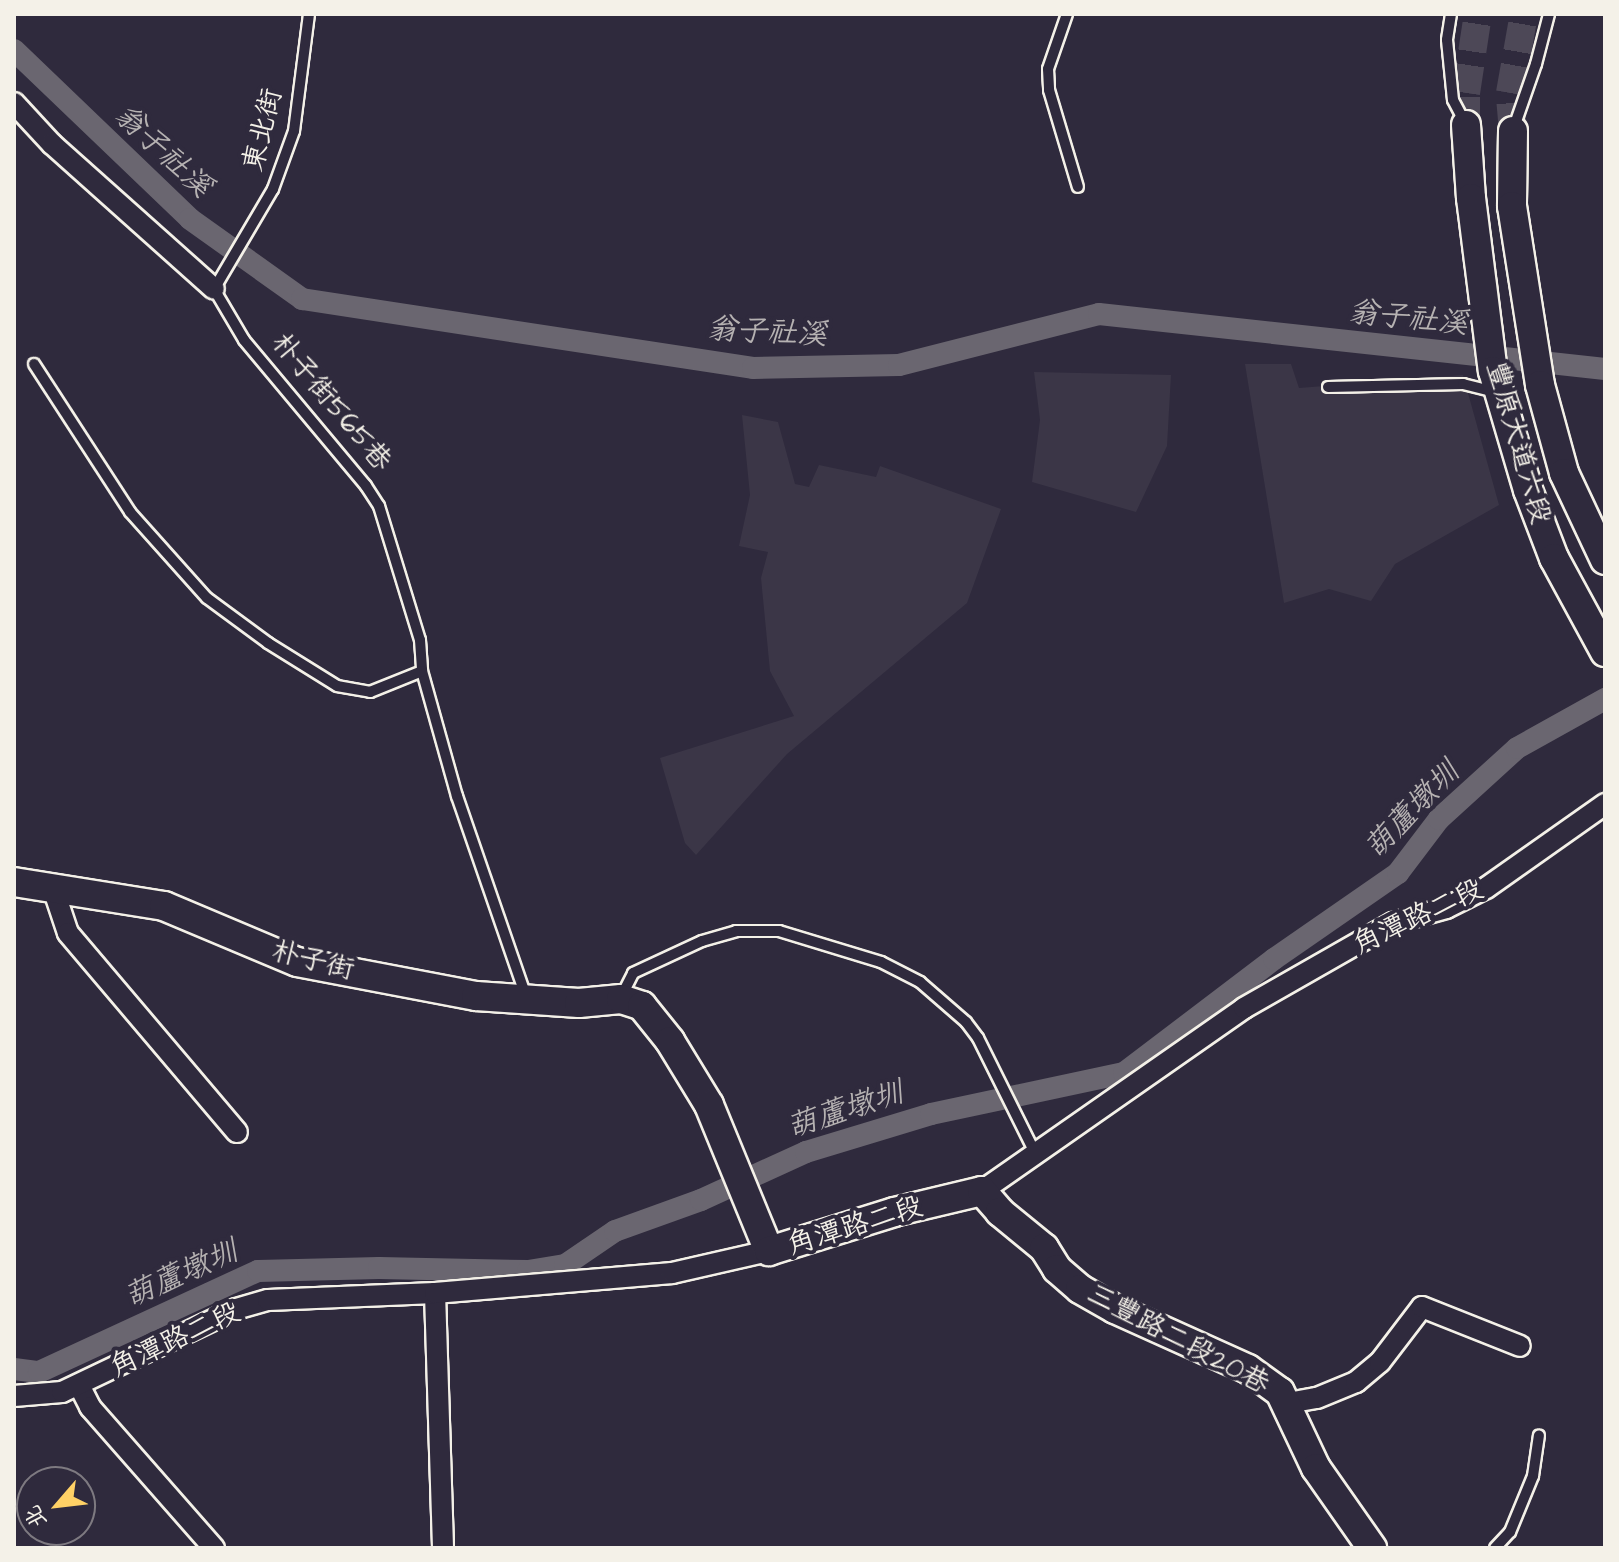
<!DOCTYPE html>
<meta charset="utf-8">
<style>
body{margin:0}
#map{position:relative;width:1619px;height:1562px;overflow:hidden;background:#2f2a3d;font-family:"Architects Daughter","LXGW WenKai TC",sans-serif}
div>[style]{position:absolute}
.built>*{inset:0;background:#3b3647}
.canal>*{height:22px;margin:-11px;padding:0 11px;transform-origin:11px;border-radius:11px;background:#6a6670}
.secondary-tunnel>*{height:28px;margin-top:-14px;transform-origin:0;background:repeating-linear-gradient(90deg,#4d4857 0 28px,transparent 0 42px)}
.roads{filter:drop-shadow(2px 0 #f4f1e8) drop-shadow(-2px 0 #f4f1e8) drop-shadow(0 2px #f4f1e8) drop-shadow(0 -2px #f4f1e8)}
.lane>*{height:10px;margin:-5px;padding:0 5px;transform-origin:5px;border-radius:5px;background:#2f2a3d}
.street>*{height:20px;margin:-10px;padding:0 10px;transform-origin:10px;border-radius:10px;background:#2f2a3d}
.secondary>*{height:28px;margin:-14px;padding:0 14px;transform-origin:14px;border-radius:14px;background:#2f2a3d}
span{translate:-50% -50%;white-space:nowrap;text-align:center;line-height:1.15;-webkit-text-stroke:8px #2f2a3d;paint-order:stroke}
.street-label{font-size:28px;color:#f4f1e8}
.water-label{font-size:30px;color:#b6b2b2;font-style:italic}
.frame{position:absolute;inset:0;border:16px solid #f4f1e8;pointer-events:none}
.north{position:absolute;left:16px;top:1466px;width:80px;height:80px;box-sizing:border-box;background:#2f2a3d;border:2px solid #7e7a81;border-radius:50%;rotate:242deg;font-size:22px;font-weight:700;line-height:32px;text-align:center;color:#f4f1e8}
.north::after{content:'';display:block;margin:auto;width:28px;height:36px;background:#ffd166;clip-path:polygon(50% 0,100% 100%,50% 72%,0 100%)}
</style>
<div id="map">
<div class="built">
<i style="clip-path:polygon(1245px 364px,1291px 364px,1299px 388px,1463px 375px,1499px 505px,1395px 564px,1371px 601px,1329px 589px,1284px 603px)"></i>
<i style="clip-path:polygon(1034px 372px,1171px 375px,1167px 446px,1136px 512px,1032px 482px,1040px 420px)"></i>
<i style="clip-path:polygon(742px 415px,778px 422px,795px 484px,809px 487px,819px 465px,876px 477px,880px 466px,1001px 509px,967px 603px,787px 754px,696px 855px,685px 843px,660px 758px,794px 716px,770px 671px,761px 578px,768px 552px,739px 546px,750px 495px)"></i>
</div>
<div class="canal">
<i style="left:14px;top:50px;width:244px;rotate:43.8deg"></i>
<i style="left:190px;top:219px;width:138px;rotate:35.5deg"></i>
<i style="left:302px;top:299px;width:456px;rotate:8.7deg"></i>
<i style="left:753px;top:368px;width:146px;rotate:-1.2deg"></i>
<i style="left:899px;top:365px;width:206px;rotate:-14.3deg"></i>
<i style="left:1099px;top:314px;width:509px;rotate:6.2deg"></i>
<i style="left:14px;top:1369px;width:25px;rotate:7deg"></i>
<i style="left:39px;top:1372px;width:241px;rotate:-24.8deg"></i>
<i style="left:258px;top:1271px;width:121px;rotate:-1.4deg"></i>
<i style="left:379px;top:1268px;width:149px;rotate:1.2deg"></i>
<i style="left:528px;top:1271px;width:37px;rotate:-9deg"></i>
<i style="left:565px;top:1265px;width:60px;rotate:-34.2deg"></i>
<i style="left:615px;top:1231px;width:91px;rotate:-19.8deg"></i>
<i style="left:701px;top:1200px;width:115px;rotate:-24.6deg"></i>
<i style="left:806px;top:1152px;width:131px;rotate:-16.9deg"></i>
<i style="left:931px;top:1114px;width:197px;rotate:-12deg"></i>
<i style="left:1124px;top:1073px;width:188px;rotate:-37.2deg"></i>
<i style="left:1274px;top:959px;width:151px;rotate:-34.7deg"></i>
<i style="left:1398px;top:873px;width:68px;rotate:-52.8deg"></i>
<i style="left:1439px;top:819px;width:105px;rotate:-42.3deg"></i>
<i style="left:1517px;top:748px;width:101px;rotate:-29.1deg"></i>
</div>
<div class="secondary-tunnel">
<i style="left:1466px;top:125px;width:32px;rotate:-90deg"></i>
<i style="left:1466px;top:93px;width:80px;rotate:-81.4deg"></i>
<i style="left:1513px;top:131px;width:38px;rotate:-95deg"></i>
<i style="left:1510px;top:93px;width:80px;rotate:-80deg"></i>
</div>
<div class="roads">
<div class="lane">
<i style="left:309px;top:14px;width:118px;rotate:97.3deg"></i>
<i style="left:294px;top:131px;width:62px;rotate:109.9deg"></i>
<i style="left:273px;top:189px;width:116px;rotate:120.5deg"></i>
<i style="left:214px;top:289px;width:59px;rotate:59.5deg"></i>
<i style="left:244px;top:340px;width:190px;rotate:50.1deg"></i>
<i style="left:366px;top:486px;width:24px;rotate:57deg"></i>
<i style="left:379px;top:506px;width:140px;rotate:73deg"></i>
<i style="left:420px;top:640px;width:31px;rotate:86deg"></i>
<i style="left:422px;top:671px;width:130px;rotate:74.4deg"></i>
<i style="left:457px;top:796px;width:212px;rotate:71deg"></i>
<i style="left:1067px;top:14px;width:58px;rotate:109.1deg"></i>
<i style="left:1048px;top:69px;width:21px;rotate:87deg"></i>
<i style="left:1049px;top:90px;width:101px;rotate:73.4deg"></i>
<i style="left:1451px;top:14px;width:26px;rotate:99deg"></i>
<i style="left:1447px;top:40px;width:60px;rotate:84.3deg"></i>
<i style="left:1453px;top:100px;width:27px;rotate:62deg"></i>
<i style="left:1513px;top:130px;width:70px;rotate:-70.8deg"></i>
<i style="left:1536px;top:64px;width:52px;rotate:-75.4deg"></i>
<i style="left:34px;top:364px;width:176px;rotate:57deg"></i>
<i style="left:130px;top:512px;width:115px;rotate:48.2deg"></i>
<i style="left:207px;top:598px;width:76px;rotate:36.4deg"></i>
<i style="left:268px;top:643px;width:81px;rotate:31.9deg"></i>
<i style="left:337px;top:686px;width:34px;rotate:10deg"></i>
<i style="left:370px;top:692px;width:56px;rotate:-22deg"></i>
<i style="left:1328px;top:387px;width:135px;rotate:-1.3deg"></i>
<i style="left:1463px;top:384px;width:32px;rotate:14deg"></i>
<i style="left:621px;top:997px;width:27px;rotate:-63deg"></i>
<i style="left:633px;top:973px;width:76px;rotate:-24.9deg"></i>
<i style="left:702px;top:941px;width:35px;rotate:-16deg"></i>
<i style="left:736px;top:931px;width:43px"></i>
<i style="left:779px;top:931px;width:107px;rotate:16.9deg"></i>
<i style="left:881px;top:962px;width:44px;rotate:27.1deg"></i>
<i style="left:920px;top:982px;width:61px;rotate:41deg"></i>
<i style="left:966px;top:1022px;width:20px;rotate:53deg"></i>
<i style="left:978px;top:1038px;width:131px;rotate:63.6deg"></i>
<i style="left:1495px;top:1548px;width:22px;rotate:-47deg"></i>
<i style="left:1510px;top:1532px;width:61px;rotate:-67.7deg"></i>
<i style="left:1533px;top:1476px;width:41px;rotate:-81.7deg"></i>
</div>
<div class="street">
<i style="left:14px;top:103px;width:56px;rotate:47.2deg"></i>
<i style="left:52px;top:144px;width:217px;rotate:41.8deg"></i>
<i style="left:53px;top:888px;width:47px;rotate:71.6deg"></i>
<i style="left:68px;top:933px;width:261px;rotate:49.7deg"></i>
<i style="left:982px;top:1191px;width:320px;rotate:-34.9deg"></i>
<i style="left:1244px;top:1008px;width:172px;rotate:-29.7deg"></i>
<i style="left:1393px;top:923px;width:55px;rotate:-15.8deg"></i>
<i style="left:1446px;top:908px;width:45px;rotate:-26.6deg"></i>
<i style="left:1486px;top:888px;width:146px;rotate:-35.2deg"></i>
<i style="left:435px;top:1293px;width:255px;rotate:88.2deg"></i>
<i style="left:79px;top:1385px;width:25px;rotate:63deg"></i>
<i style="left:90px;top:1407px;width:188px;rotate:48.7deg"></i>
<i style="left:14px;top:1396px;width:48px;rotate:-4.8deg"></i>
<i style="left:62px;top:1392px;width:193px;rotate:-25.5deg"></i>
<i style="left:236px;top:1309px;width:33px;rotate:-16deg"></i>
<i style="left:268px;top:1300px;width:167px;rotate:-2.4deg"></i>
<i style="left:435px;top:1293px;width:238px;rotate:-4.8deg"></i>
<i style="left:672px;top:1273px;width:99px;rotate:-12.8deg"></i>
<i style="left:1288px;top:1403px;width:29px;rotate:-10deg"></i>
<i style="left:1317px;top:1398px;width:42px;rotate:-22.3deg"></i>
<i style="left:1356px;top:1382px;width:31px;rotate:-40deg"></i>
<i style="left:1380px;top:1362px;width:69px;rotate:-52.6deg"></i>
<i style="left:1422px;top:1307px;width:105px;rotate:21.7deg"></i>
</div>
<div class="secondary">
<i style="left:1466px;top:125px;width:73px;rotate:86.1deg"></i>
<i style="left:1471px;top:198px;width:174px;rotate:82.8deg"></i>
<i style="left:1493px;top:371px;width:124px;rotate:73.6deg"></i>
<i style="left:1528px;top:490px;width:73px;rotate:69.1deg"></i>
<i style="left:1554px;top:558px;width:107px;rotate:61.5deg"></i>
<i style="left:1513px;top:131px;width:75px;rotate:90.8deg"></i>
<i style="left:1512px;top:206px;width:181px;rotate:81.1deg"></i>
<i style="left:1540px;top:385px;width:91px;rotate:74.7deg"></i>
<i style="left:1564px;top:473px;width:96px;rotate:64.8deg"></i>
<i style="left:14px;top:882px;width:152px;rotate:9.1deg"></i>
<i style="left:164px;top:906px;width:144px;rotate:22.8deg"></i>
<i style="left:297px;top:962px;width:182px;rotate:10.8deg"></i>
<i style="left:476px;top:996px;width:103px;rotate:3.9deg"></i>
<i style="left:579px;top:1003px;width:42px;rotate:-5.4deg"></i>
<i style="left:621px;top:999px;width:22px;rotate:18deg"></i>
<i style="left:642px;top:1006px;width:45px;rotate:51.3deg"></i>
<i style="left:670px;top:1041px;width:75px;rotate:58.6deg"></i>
<i style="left:709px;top:1105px;width:158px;rotate:67.7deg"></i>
<i style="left:769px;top:1251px;width:131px;rotate:-17.3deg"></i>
<i style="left:894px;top:1212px;width:90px;rotate:-13.4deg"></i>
<i style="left:982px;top:1191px;width:28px;rotate:49deg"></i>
<i style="left:1000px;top:1212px;width:57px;rotate:39.3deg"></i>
<i style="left:1044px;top:1248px;width:25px;rotate:58deg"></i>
<i style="left:1057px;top:1269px;width:30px;rotate:41deg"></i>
<i style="left:1080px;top:1289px;width:40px;rotate:29.7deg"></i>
<i style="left:1115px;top:1309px;width:146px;rotate:24.3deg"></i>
<i style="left:1248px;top:1369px;width:39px;rotate:36deg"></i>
<i style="left:1280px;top:1392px;width:84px;rotate:64.7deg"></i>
<i style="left:1316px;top:1468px;width:98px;rotate:55deg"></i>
</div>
</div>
<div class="street-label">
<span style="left:263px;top:130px;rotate:-76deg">東北街</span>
<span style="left:331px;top:402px;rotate:50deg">朴子街565巷</span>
<span style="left:1518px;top:443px;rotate:74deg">豐原大道六段</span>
<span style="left:1418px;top:917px;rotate:-25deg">角潭路二段</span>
<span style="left:313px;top:961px;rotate:14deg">朴子街</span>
<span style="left:855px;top:1226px;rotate:-17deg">角潭路二段</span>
<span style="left:1178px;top:1339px;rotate:28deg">三豐路二段20巷</span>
<span style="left:175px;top:1340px;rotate:-25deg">角潭路二段</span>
</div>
<div class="water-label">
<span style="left:163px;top:151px;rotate:43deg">翁子社溪</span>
<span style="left:1408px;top:318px;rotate:6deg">翁子社溪</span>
<span style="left:767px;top:332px;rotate:3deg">翁子社溪</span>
<span style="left:1412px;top:810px;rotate:-46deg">葫蘆墩圳</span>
<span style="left:845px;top:1110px;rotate:-18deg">葫蘆墩圳</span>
<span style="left:181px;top:1274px;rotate:-24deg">葫蘆墩圳</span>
</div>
<div class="frame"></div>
<div class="north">北</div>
</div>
